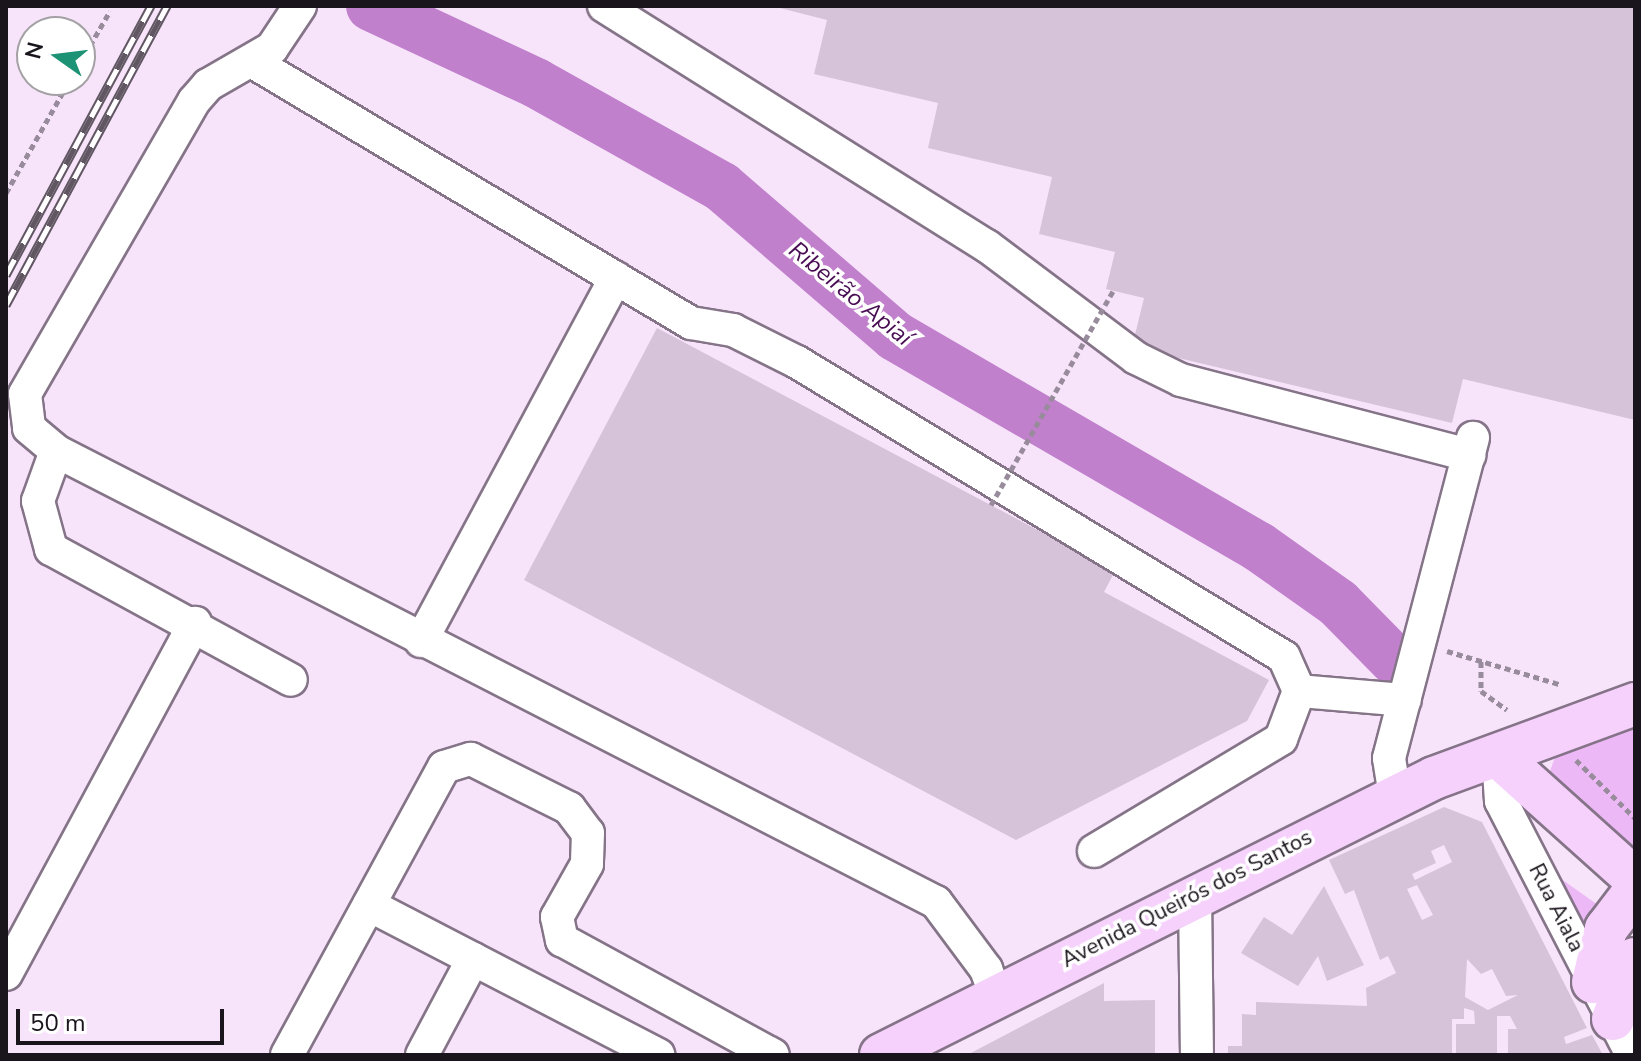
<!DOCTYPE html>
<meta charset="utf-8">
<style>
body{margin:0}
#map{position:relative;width:1641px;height:1061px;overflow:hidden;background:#f7e4fb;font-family:"Nunito Sans",sans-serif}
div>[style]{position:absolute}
.green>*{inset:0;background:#ecb8f6}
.river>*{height:50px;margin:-25px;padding:0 25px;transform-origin:25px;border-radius:25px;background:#c080cc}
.building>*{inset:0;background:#d6c3d9}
.path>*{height:5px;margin-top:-2.5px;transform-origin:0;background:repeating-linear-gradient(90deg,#988b9c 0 6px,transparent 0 10px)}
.roads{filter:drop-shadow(2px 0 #857488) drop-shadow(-2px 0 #857488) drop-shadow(0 2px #857488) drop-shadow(0 -2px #857488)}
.minor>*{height:32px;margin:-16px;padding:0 16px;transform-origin:16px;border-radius:16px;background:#fff}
.major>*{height:42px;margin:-21px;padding:0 21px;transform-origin:21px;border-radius:21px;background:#f5d1fb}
.rail>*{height:9px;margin-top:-4.5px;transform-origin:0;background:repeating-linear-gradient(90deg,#fff 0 18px,#615763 0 36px);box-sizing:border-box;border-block:2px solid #615763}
.path-bridge>*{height:5px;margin-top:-2.5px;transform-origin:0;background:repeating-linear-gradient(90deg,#988b9c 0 6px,transparent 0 10px)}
span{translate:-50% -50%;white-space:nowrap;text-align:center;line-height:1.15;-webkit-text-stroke:7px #fff;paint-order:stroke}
.street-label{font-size:22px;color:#1a141c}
.water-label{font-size:24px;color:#490d54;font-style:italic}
.frame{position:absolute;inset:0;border:8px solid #1a141c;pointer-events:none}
.north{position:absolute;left:16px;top:16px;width:80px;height:80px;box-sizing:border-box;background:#fff;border:2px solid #a3a1a4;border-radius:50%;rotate:284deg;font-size:22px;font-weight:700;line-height:32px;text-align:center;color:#1a141c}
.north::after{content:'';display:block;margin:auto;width:28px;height:36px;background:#1d9275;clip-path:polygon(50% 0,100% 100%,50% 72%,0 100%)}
.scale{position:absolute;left:16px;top:1009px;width:208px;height:36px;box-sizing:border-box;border:4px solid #1a141c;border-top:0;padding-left:10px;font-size:24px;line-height:28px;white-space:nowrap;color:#1a141c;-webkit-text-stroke:6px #fff;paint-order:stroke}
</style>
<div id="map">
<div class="green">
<i style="clip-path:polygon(1635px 718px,1635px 853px,1548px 777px,1555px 757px)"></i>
<i style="clip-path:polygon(1557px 876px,1598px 905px,1585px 930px)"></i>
</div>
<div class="river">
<i style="left:371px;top:6px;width:182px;rotate:25deg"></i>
<i style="left:536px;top:83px;width:213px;rotate:29.2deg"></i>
<i style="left:722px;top:187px;width:228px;rotate:40.7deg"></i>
<i style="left:895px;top:336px;width:421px;rotate:30.1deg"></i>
<i style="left:1259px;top:547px;width:97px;rotate:35.3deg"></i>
<i style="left:1338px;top:603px;width:80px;rotate:45.5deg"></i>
</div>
<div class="building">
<i style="clip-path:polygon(772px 6px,1635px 6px,1635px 420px,1463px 379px,1452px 423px,1132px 347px,1144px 298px,1106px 289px,1115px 252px,1039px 234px,1052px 177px,928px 148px,938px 103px,814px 74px,827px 20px)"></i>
<i style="clip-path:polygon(657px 328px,1115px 571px,1104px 592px,1269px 680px,1247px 721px,1016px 840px,524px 580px)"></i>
<i style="clip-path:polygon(evenodd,1444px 807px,1482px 822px,1587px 1028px,1564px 1037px,1566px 1044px,1592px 1035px,1603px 1055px,1508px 1055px,1508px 1029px,1517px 1029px,1510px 1016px,1497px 1016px,1497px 1055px,1456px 1055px,1456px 1024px,1475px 1024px,1474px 1011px,1464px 1008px,1464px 1019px,1452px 1019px,1452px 1055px,1228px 1055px,1228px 1046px,1242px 1046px,1242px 1014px,1256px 1015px,1256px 1002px,1367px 1006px,1366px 988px,1396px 973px,1388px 956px,1380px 960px,1354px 890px,1345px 894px,1329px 860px,1444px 807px,1444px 845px,1452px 862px,1415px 880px,1412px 874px,1436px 863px,1431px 851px,1444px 845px,1444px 807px,1417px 885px,1433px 915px,1422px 920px,1407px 889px,1417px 885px,1444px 807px,1467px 959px,1481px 974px,1492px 969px,1506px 996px,1518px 995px,1488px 1010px,1465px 997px,1467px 959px)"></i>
<i style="clip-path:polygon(1324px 886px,1364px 965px,1327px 981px,1318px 956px,1298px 986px,1241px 953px,1264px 917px,1292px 935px)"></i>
<i style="clip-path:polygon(1104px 983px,1104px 1001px,1155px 1000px,1155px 1055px,967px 1055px)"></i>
</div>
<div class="path">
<i style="left:80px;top:63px;width:60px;rotate:-60deg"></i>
<i style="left:6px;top:193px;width:130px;rotate:-60.5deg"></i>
<i style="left:1447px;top:651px;width:117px;rotate:16.4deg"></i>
<i style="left:1481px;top:661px;width:30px;rotate:90deg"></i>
<i style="left:1481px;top:691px;width:32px;rotate:36deg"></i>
<i style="left:1576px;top:760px;width:83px;rotate:44.5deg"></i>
</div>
<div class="roads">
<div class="minor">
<i style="left:300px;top:6px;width:50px;rotate:123.7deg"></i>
<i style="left:272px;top:48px;width:74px;rotate:150deg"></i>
<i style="left:208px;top:85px;width:21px;rotate:131deg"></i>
<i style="left:194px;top:101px;width:338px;rotate:120deg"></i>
<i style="left:25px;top:394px;width:34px;rotate:83deg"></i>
<i style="left:29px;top:428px;width:35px;rotate:40deg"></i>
<i style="left:56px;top:451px;width:989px;rotate:27.14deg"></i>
<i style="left:936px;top:902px;width:84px;rotate:53.3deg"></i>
<i style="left:986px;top:969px;width:29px;rotate:70deg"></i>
<i style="left:604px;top:6px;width:452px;rotate:32.1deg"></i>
<i style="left:987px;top:246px;width:186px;rotate:36.9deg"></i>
<i style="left:1136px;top:358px;width:50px;rotate:26.1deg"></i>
<i style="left:1181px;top:380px;width:298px;rotate:14.6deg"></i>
<i style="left:253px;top:62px;width:510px;rotate:30.79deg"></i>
<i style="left:691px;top:323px;width:43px;rotate:9.5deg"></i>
<i style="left:733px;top:330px;width:72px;rotate:26.6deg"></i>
<i style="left:797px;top:362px;width:569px;rotate:31.21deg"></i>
<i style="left:1284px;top:657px;width:37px;rotate:66deg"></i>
<i style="left:1299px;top:691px;width:51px;rotate:110.6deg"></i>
<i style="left:1281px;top:739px;width:218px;rotate:149.1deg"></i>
<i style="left:56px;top:451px;width:53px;rotate:109.8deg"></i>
<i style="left:38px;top:501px;width:50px;rotate:74.8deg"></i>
<i style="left:51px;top:549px;width:273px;rotate:28.6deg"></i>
<i style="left:421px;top:641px;width:412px;rotate:-61.8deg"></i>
<i style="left:1299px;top:691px;width:106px;rotate:4.9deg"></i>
<i style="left:1498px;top:756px;width:45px;rotate:86.2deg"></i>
<i style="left:1501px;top:801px;width:286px;rotate:62.7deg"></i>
<i style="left:1395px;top:796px;width:38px;rotate:-99deg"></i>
<i style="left:1389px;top:758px;width:331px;rotate:-75.3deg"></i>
<i style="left:1195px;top:894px;width:161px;rotate:89.3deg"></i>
<i style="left:369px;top:905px;width:326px;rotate:27.4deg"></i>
<i style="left:6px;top:974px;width:399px;rotate:-61.7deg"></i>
<i style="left:287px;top:1055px;width:328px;rotate:-61.4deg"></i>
<i style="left:444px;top:767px;width:28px;rotate:-17deg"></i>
<i style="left:471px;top:759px;width:110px;rotate:26.6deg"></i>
<i style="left:569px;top:808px;width:31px;rotate:53deg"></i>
<i style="left:588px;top:833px;width:31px;rotate:92deg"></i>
<i style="left:587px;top:864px;width:61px;rotate:119.5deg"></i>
<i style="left:557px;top:917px;width:24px;rotate:78deg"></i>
<i style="left:562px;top:940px;width:240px;rotate:28.6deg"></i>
<i style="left:422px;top:1055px;width:109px;rotate:-62deg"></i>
</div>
<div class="major">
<i style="left:1498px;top:756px;width:184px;rotate:41.9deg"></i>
<i style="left:1593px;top:982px;width:55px;rotate:-76.2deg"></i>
<i style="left:1606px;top:929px;width:48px;rotate:-52.7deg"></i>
<i style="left:1613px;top:1019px;width:64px;rotate:-69.9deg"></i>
<i style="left:881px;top:1055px;width:618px;rotate:-26.61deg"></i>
<i style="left:1434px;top:778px;width:214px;rotate:-20.2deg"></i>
</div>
</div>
<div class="rail">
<i style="left:6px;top:275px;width:306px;rotate:-61.7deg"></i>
<i style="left:6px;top:305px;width:340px;rotate:-61.7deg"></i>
</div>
<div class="path-bridge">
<i style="left:991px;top:505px;width:246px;rotate:-60.3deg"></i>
</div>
<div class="street-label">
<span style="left:1187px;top:899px;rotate:-27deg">Avenida Queirós dos Santos</span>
<span style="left:1556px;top:908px;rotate:63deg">Rua Aiala</span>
</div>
<div class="water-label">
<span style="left:850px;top:294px;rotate:39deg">Ribeirão Apiaí</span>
</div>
<div class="frame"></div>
<div class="north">N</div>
<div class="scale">50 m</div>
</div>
